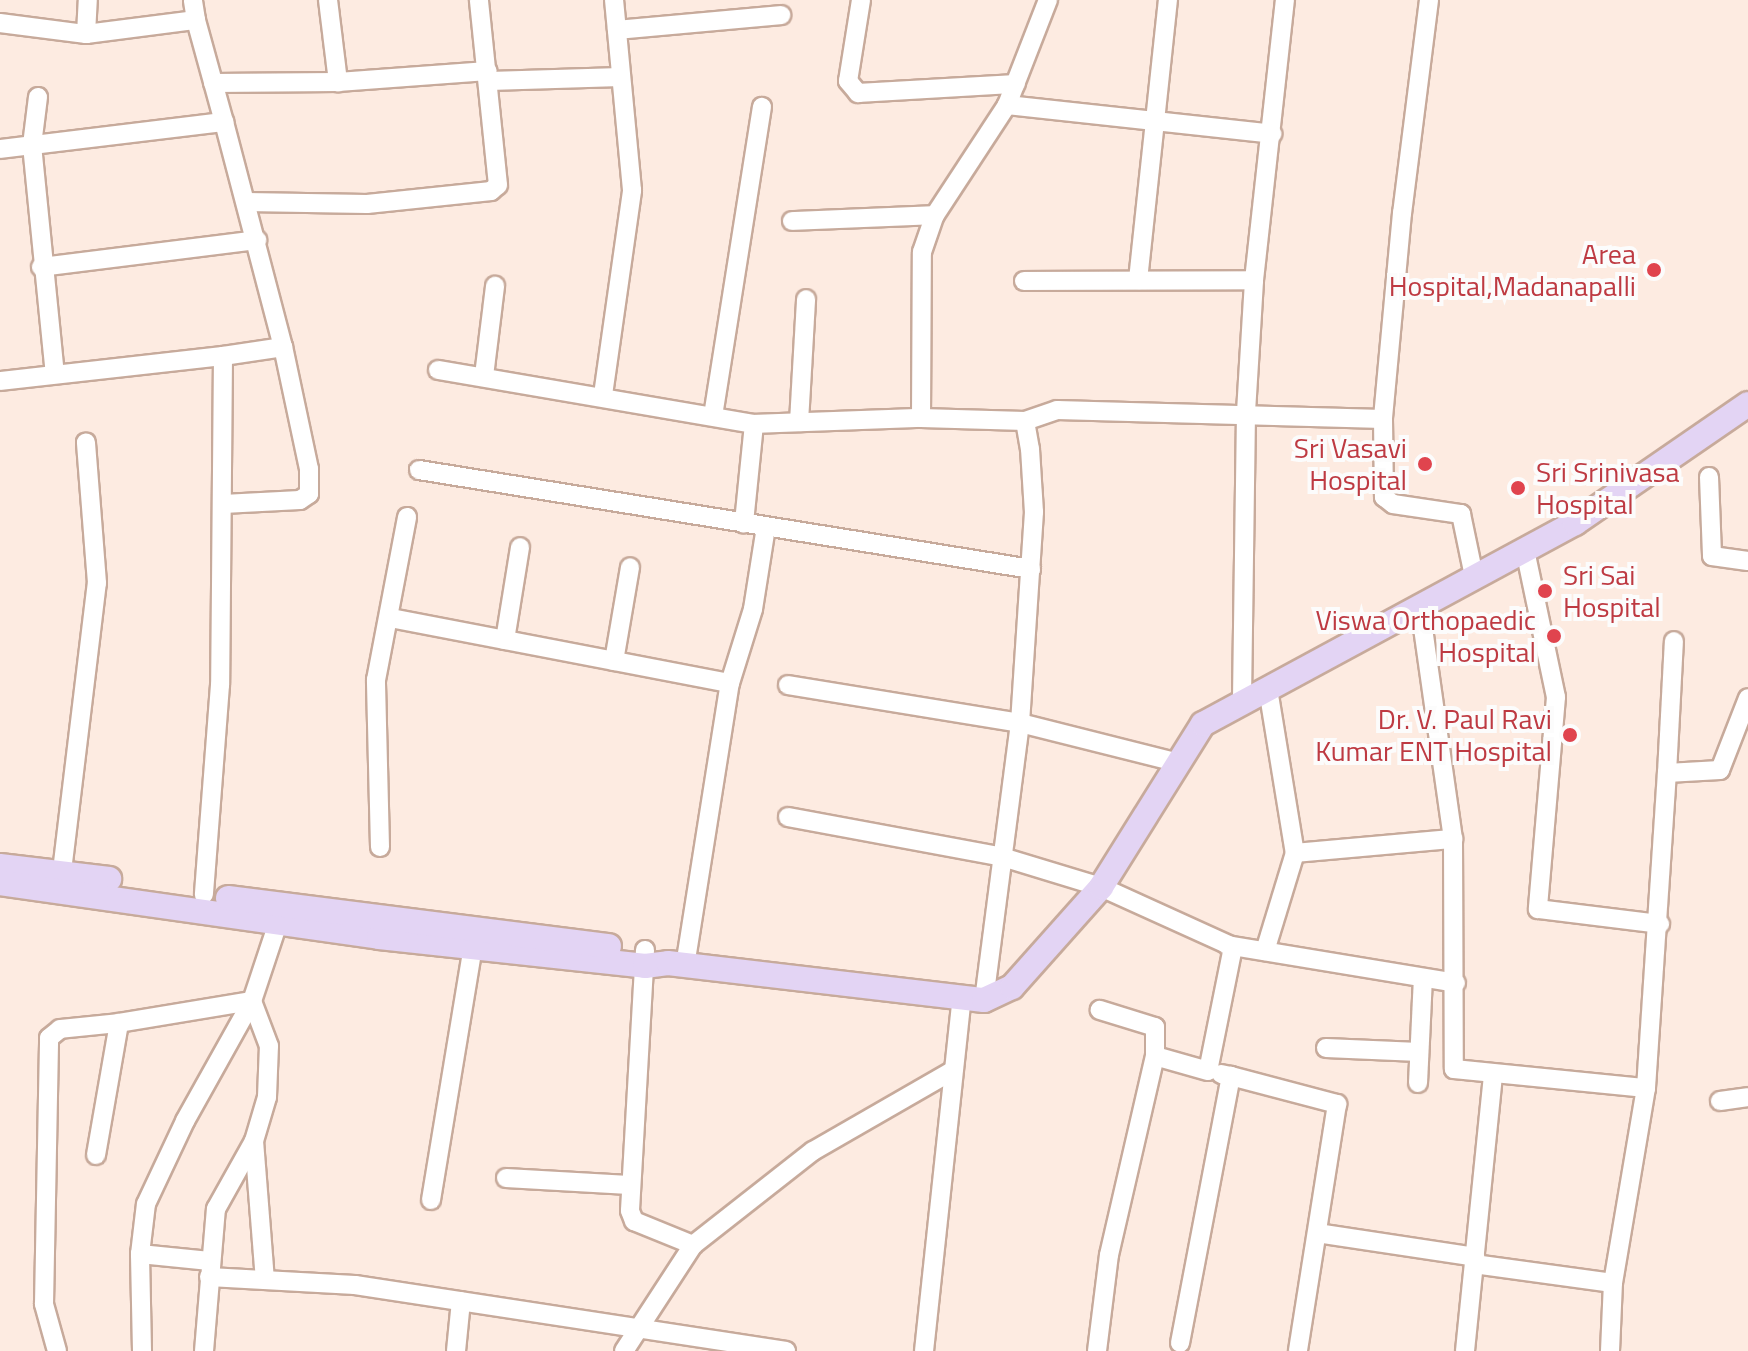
<!DOCTYPE html>
<style>
body{margin:0}
#map{position:relative;width:1748px;height:1351px;overflow:hidden;background:#fdebe1;font-family:"Titillium Web",sans-serif}
div>[style]{position:absolute}
.roads{filter:drop-shadow(2px 0 #c7aa9b) drop-shadow(-2px 0 #c7aa9b) drop-shadow(0 2px #c7aa9b) drop-shadow(0 -2px #c7aa9b)}
.minor>*{height:18px;margin:-9px;padding:0 9px;transform-origin:9px;border-radius:9px;background:#fff}
.secondary>*{height:24px;margin:-12px;padding:0 12px;transform-origin:12px;border-radius:12px;background:#e3d4f4}
.dots>*{width:22px;height:22px;translate:-50% -50%;box-sizing:border-box;border:4px solid #fcfcfc;border-radius:50%}
span{translate:-50% -50%;white-space:nowrap;text-align:center;line-height:1.15;-webkit-text-stroke:8px #fcfcfc;paint-order:stroke}
.health-label{font-size:28px;color:#be3a42}
.right{translate:-100% -50%;text-align:right}
.left{translate:0 -50%;text-align:left}
</style>
<div id="map">
<div class="roads">
<div class="minor">
<i style="left:328px;top:0;width:83px;rotate:83deg"></i>
<i style="left:861px;top:0;width:82px;rotate:99.1deg"></i>
<i style="left:848px;top:81px;width:16px;rotate:50deg"></i>
<i style="left:858px;top:93px;width:158px;rotate:-3.3deg"></i>
<i style="left:1429px;top:0;width:215px;rotate:97.2deg"></i>
<i style="left:1402px;top:213px;width:207px;rotate:95.3deg"></i>
<i style="left:1383px;top:419px;width:78px;rotate:89.3deg"></i>
<i style="left:1384px;top:497px;width:11px;rotate:38deg"></i>
<i style="left:1393px;top:504px;width:69px;rotate:8.4deg"></i>
<i style="left:1461px;top:514px;width:63px;rotate:78.2deg"></i>
<i style="left:0;top:23px;width:87px;rotate:7.3deg"></i>
<i style="left:86px;top:34px;width:111px;rotate:-7.3deg"></i>
<i style="left:196px;top:20px;width:20px;rotate:-99deg"></i>
<i style="left:617px;top:30px;width:165px;rotate:-5.2deg"></i>
<i style="left:86px;top:34px;width:34px;rotate:-87deg"></i>
<i style="left:489px;top:81px;width:132px;rotate:-1.7deg"></i>
<i style="left:213px;top:83px;width:125px;rotate:-0.5deg"></i>
<i style="left:338px;top:82px;width:150px;rotate:-4.2deg"></i>
<i style="left:38px;top:97px;width:48px;rotate:97.1deg"></i>
<i style="left:32px;top:145px;width:230px;rotate:84.3deg"></i>
<i style="left:1007px;top:105px;width:267px;rotate:6.2deg"></i>
<i style="left:0;top:149px;width:226px;rotate:-6.9deg"></i>
<i style="left:224px;top:122px;width:106px;rotate:-105.4deg"></i>
<i style="left:246px;top:202px;width:121px;rotate:0.9deg"></i>
<i style="left:367px;top:204px;width:125px;rotate:-6deg"></i>
<i style="left:491px;top:191px;width:9px;rotate:-41deg"></i>
<i style="left:498px;top:185px;width:186px;rotate:-95.9deg"></i>
<i style="left:792px;top:221px;width:143px;rotate:-2.4deg"></i>
<i style="left:41px;top:267px;width:218px;rotate:-7.1deg"></i>
<i style="left:1138px;top:280px;width:282px;rotate:-83.9deg"></i>
<i style="left:1024px;top:281px;width:230px;rotate:-0.2deg"></i>
<i style="left:223px;top:356px;width:61px;rotate:-8.5deg"></i>
<i style="left:283px;top:347px;width:233px;rotate:-104.7deg"></i>
<i style="left:438px;top:370px;width:321px;rotate:9.7deg"></i>
<i style="left:754px;top:424px;width:100px;rotate:95.8deg"></i>
<i style="left:484px;top:376px;width:91px;rotate:-83deg"></i>
<i style="left:0;top:381px;width:224px;rotate:-6.4deg"></i>
<i style="left:223px;top:356px;width:329px;rotate:90.5deg"></i>
<i style="left:220px;top:685px;width:210px;rotate:94.4deg"></i>
<i style="left:603px;top:395px;width:207px;rotate:-81.9deg"></i>
<i style="left:632px;top:190px;width:191px;rotate:-95.4deg"></i>
<i style="left:713px;top:416px;width:313px;rotate:-81deg"></i>
<i style="left:921px;top:418px;width:104px;rotate:1.7deg"></i>
<i style="left:1025px;top:421px;width:28px;rotate:80deg"></i>
<i style="left:1030px;top:449px;width:63px;rotate:86.4deg"></i>
<i style="left:1034px;top:512px;width:211px;rotate:93.8deg"></i>
<i style="left:1020px;top:723px;width:279px;rotate:97.4deg"></i>
<i style="left:1025px;top:421px;width:34px;rotate:-19deg"></i>
<i style="left:1057px;top:410px;width:326px;rotate:1.6deg"></i>
<i style="left:799px;top:422px;width:123px;rotate:-86.7deg"></i>
<i style="left:754px;top:424px;width:167px;rotate:-2.1deg"></i>
<i style="left:921px;top:418px;width:166px;rotate:-89.7deg"></i>
<i style="left:922px;top:252px;width:39px;rotate:-71deg"></i>
<i style="left:935px;top:215px;width:131px;rotate:-56.8deg"></i>
<i style="left:1007px;top:105px;width:113px;rotate:-68.7deg"></i>
<i style="left:419px;top:470px;width:620px;rotate:9.19deg"></i>
<i style="left:1709px;top:477px;width:79px;rotate:87.8deg"></i>
<i style="left:1712px;top:556px;width:36px;rotate:8deg"></i>
<i style="left:223px;top:504px;width:77px;rotate:-3deg"></i>
<i style="left:300px;top:500px;width:11px;rotate:-34deg"></i>
<i style="left:309px;top:494px;width:25px;rotate:-90deg"></i>
<i style="left:309px;top:469px;width:125px;rotate:-102deg"></i>
<i style="left:1525px;top:550px;width:150px;rotate:78.1deg"></i>
<i style="left:1556px;top:697px;width:213px;rotate:94.9deg"></i>
<i style="left:1538px;top:909px;width:123px;rotate:7deg"></i>
<i style="left:1420px;top:607px;width:234px;rotate:81.9deg"></i>
<i style="left:1453px;top:839px;width:230px;rotate:89.8deg"></i>
<i style="left:1454px;top:1069px;width:193px;rotate:5.7deg"></i>
<i style="left:391px;top:618px;width:345px;rotate:10.9deg"></i>
<i style="left:505px;top:640px;width:94px;rotate:-80.8deg"></i>
<i style="left:614px;top:661px;width:95px;rotate:-80.3deg"></i>
<i style="left:788px;top:685px;width:235px;rotate:9.3deg"></i>
<i style="left:1020px;top:723px;width:164px;rotate:14.1deg"></i>
<i style="left:1268px;top:689px;width:166px;rotate:80.7deg"></i>
<i style="left:1295px;top:853px;width:159px;rotate:-5.1deg"></i>
<i style="left:1242px;top:699px;width:287px;rotate:-89.2deg"></i>
<i style="left:1246px;top:412px;width:132px;rotate:-86.5deg"></i>
<i style="left:1254px;top:280px;width:282px;rotate:-83.7deg"></i>
<i style="left:1667px;top:773px;width:132px;rotate:-87deg"></i>
<i style="left:788px;top:817px;width:215px;rotate:10.5deg"></i>
<i style="left:999px;top:856px;width:107px;rotate:16.9deg"></i>
<i style="left:1101px;top:887px;width:145px;rotate:24.4deg"></i>
<i style="left:1233px;top:947px;width:126px;rotate:101.4deg"></i>
<i style="left:1208px;top:1071px;width:55px;rotate:-164.2deg"></i>
<i style="left:1155px;top:1056px;width:29px;rotate:-90deg"></i>
<i style="left:1155px;top:1027px;width:58px;rotate:-162.8deg"></i>
<i style="left:380px;top:847px;width:167px;rotate:-91.4deg"></i>
<i style="left:376px;top:680px;width:166px;rotate:-79.2deg"></i>
<i style="left:62px;top:871px;width:290px;rotate:-83.1deg"></i>
<i style="left:97px;top:583px;width:141px;rotate:-94.5deg"></i>
<i style="left:1227px;top:945px;width:232px;rotate:9.4deg"></i>
<i style="left:645px;top:950px;width:261px;rotate:93.3deg"></i>
<i style="left:630px;top:1211px;width:11px;rotate:68deg"></i>
<i style="left:634px;top:1221px;width:64px;rotate:22.1deg"></i>
<i style="left:1265px;top:951px;width:102px;rotate:-73deg"></i>
<i style="left:685px;top:966px;width:287px;rotate:-81deg"></i>
<i style="left:730px;top:683px;width:77px;rotate:-72.7deg"></i>
<i style="left:753px;top:609px;width:83px;rotate:-81deg"></i>
<i style="left:1326px;top:1048px;width:93px;rotate:2.5deg"></i>
<i style="left:1231px;top:1076px;width:110px;rotate:14.8deg"></i>
<i style="left:1337px;top:1104px;width:250px;rotate:99deg"></i>
<i style="left:1418px;top:1083px;width:105px;rotate:-87.3deg"></i>
<i style="left:1720px;top:1101px;width:28px;rotate:-8deg"></i>
<i style="left:254px;top:1141px;width:139px;rotate:85.5deg"></i>
<i style="left:96px;top:1155px;width:134px;rotate:-80.1deg"></i>
<i style="left:119px;top:1023px;width:135px;rotate:-9.4deg"></i>
<i style="left:252px;top:1001px;width:82px;rotate:-71.6deg"></i>
<i style="left:506px;top:1178px;width:123px;rotate:3.3deg"></i>
<i style="left:431px;top:1200px;width:257px;rotate:-80.6deg"></i>
<i style="left:1317px;top:1233px;width:160px;rotate:8.6deg"></i>
<i style="left:140px;top:1254px;width:70px;rotate:5.7deg"></i>
<i style="left:1474px;top:1264px;width:140px;rotate:7.8deg"></i>
<i style="left:209px;top:1277px;width:146px;rotate:3.1deg"></i>
<i style="left:355px;top:1285px;width:436px;rotate:8.7deg"></i>
<i style="left:1180px;top:1343px;width:272px;rotate:-79.2deg"></i>
<i style="left:1231px;top:1076px;width:10px;rotate:-169deg"></i>
<i style="left:57px;top:1351px;width:49px;rotate:-105.5deg"></i>
<i style="left:44px;top:1304px;width:266px;rotate:-88.9deg"></i>
<i style="left:49px;top:1038px;width:14px;rotate:-39deg"></i>
<i style="left:60px;top:1029px;width:59px;rotate:-5.8deg"></i>
<i style="left:142px;top:1351px;width:97px;rotate:-91.2deg"></i>
<i style="left:140px;top:1254px;width:50px;rotate:-83.2deg"></i>
<i style="left:146px;top:1204px;width:92px;rotate:-64.8deg"></i>
<i style="left:185px;top:1121px;width:137px;rotate:-60.8deg"></i>
<i style="left:204px;top:1351px;width:143px;rotate:-85.2deg"></i>
<i style="left:216px;top:1209px;width:78px;rotate:-60.8deg"></i>
<i style="left:254px;top:1141px;width:46px;rotate:-73.5deg"></i>
<i style="left:267px;top:1097px;width:51px;rotate:-87.8deg"></i>
<i style="left:269px;top:1046px;width:48px;rotate:-110.7deg"></i>
<i style="left:456px;top:1351px;width:50px;rotate:-84.3deg"></i>
<i style="left:624px;top:1351px;width:126px;rotate:-56.9deg"></i>
<i style="left:693px;top:1245px;width:152px;rotate:-38.1deg"></i>
<i style="left:813px;top:1151px;width:160px;rotate:-29.9deg"></i>
<i style="left:924px;top:1351px;width:356px;rotate:-83.9deg"></i>
<i style="left:1097px;top:1351px;width:97px;rotate:-82.9deg"></i>
<i style="left:1109px;top:1255px;width:204px;rotate:-77deg"></i>
<i style="left:1465px;top:1351px;width:276px;rotate:-84.2deg"></i>
<i style="left:1610px;top:1351px;width:68px;rotate:-87.5deg"></i>
<i style="left:1613px;top:1283px;width:198px;rotate:-80.4deg"></i>
<i style="left:1646px;top:1088px;width:316px;rotate:-86.2deg"></i>
<i style="left:1667px;top:773px;width:53px;rotate:-3.2deg"></i>
<i style="left:1720px;top:770px;width:77px;rotate:-68.7deg"></i>
</div>
<div class="secondary">
<i style="left:0;top:866px;width:110px;rotate:6.8deg"></i>
<i style="left:0;top:883px;width:383px;rotate:8.1deg"></i>
<i style="left:379px;top:937px;width:268px;rotate:6.2deg"></i>
<i style="left:645px;top:966px;width:23px;rotate:-7deg"></i>
<i style="left:668px;top:963px;width:318px;rotate:6.7deg"></i>
<i style="left:984px;top:1000px;width:31px;rotate:-25deg"></i>
<i style="left:1012px;top:987px;width:134px;rotate:-48.3deg"></i>
<i style="left:1101px;top:887px;width:192px;rotate:-58deg"></i>
<i style="left:1203px;top:724px;width:423px;rotate:-28.4deg"></i>
<i style="left:1575px;top:523px;width:210px;rotate:-34.5deg"></i>
<i style="left:228px;top:898px;width:384px;rotate:7.2deg"></i>
</div>
</div>
<div class="dots">
<i style="left:1654px;top:270px;background:#e0444e"></i>
<i style="left:1425px;top:464px;background:#e0444e"></i>
<i style="left:1518px;top:488px;background:#e0444e"></i>
<i style="left:1545px;top:591px;background:#e0444e"></i>
<i style="left:1554px;top:636px;background:#e0444e"></i>
<i style="left:1570px;top:735px;background:#e0444e"></i>
</div>
<div class="health-label">
<span class="right" style="left:1636px;top:270px">Area<br>Hospital,Madanapalli</span>
<span class="right" style="left:1407px;top:464px">Sri Vasavi<br>Hospital</span>
<span class="left" style="left:1536px;top:488px">Sri Srinivasa<br>Hospital</span>
<span class="left" style="left:1563px;top:591px">Sri Sai<br>Hospital</span>
<span class="right" style="left:1536px;top:636px">Viswa Orthopaedic<br>Hospital</span>
<span class="right" style="left:1552px;top:735px">Dr. V. Paul Ravi<br>Kumar ENT Hospital</span>
</div>
</div>
